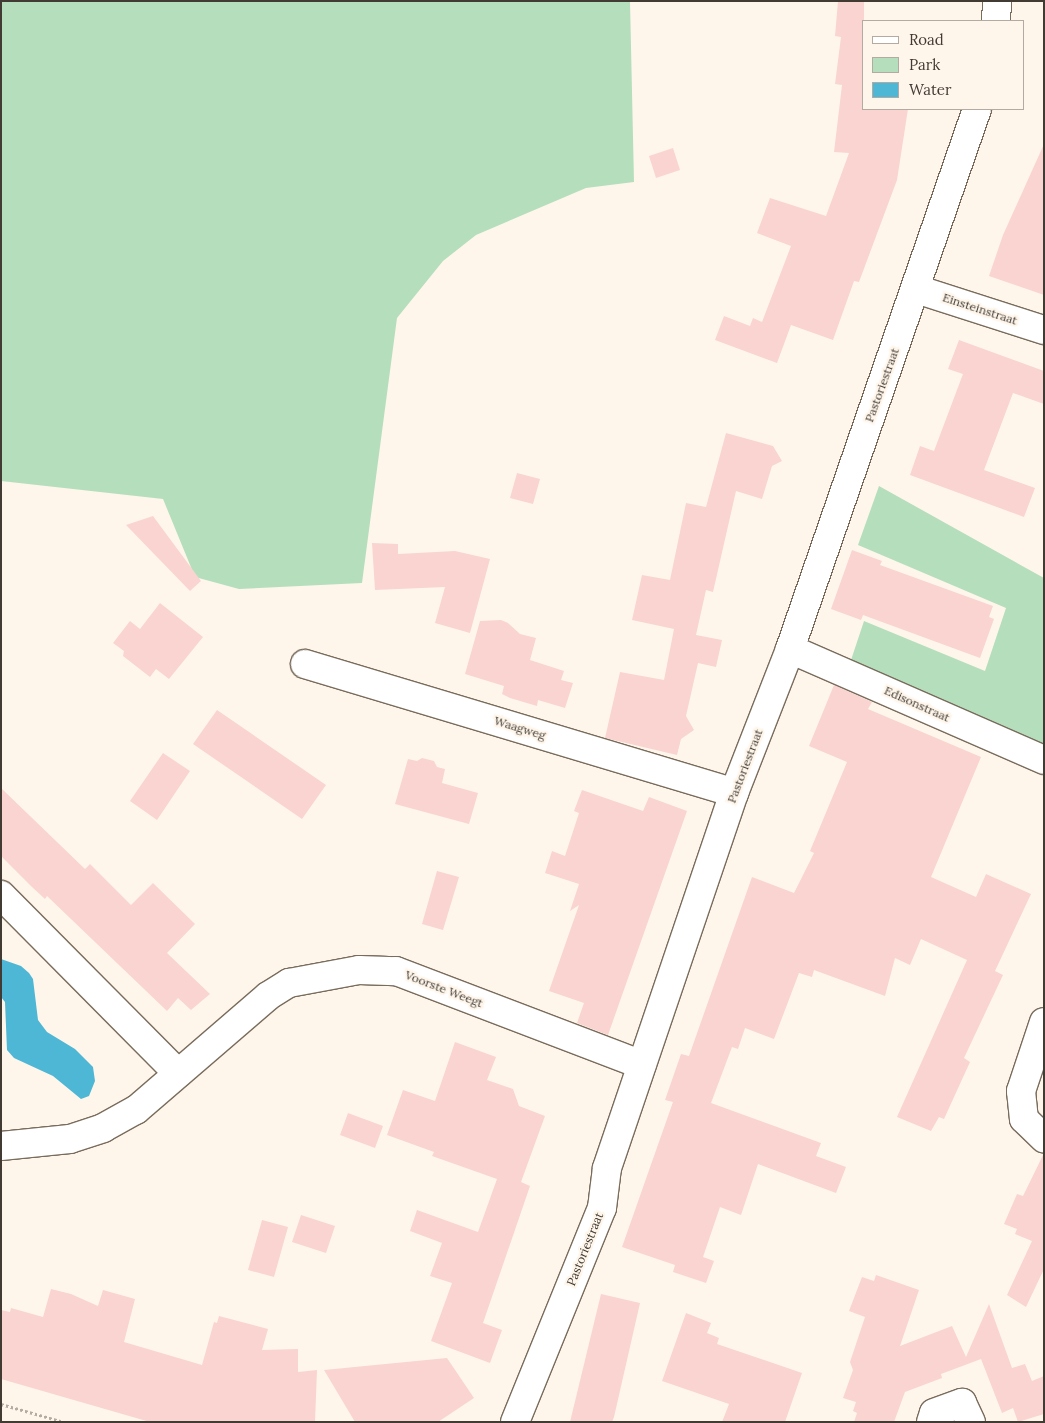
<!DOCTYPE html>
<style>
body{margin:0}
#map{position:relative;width:1045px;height:1423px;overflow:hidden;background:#fff6eb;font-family:Lora,serif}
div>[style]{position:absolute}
.green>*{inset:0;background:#b5dfbc}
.water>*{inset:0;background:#4eb7d5}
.building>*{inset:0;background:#f9d4d0}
.path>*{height:3px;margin-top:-1.5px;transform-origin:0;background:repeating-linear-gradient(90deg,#b4aca2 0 2.5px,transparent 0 5px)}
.roads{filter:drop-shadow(1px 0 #796c5c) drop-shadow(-1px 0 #796c5c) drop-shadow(0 1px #796c5c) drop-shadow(0 -1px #796c5c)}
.street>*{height:28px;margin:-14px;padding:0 14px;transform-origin:14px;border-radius:14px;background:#fff}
.secondary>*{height:28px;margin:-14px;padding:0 14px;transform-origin:14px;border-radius:14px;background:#fff}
span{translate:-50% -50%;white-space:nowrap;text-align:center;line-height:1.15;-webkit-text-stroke:4.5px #fff6eb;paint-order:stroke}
.street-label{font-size:12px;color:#413b34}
.frame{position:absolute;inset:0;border:2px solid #413b34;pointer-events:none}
.legend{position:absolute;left:862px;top:20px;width:162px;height:90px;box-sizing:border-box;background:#fff6eb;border:1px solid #b3aba2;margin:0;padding:6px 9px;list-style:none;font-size:15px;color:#413b34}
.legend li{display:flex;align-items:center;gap:10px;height:25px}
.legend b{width:25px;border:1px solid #b3aba2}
</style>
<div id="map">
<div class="green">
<i style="clip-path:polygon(1px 1px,630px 1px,634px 182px,586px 188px,476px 235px,443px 261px,397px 318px,362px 583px,239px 589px,195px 577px,163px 499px,1px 481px)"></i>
<i style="clip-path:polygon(879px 486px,1044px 578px,1044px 747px,851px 660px,864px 621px,985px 671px,1006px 608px,858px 545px)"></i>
</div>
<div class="water">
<i style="clip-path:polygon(1px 959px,21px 966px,29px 973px,33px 979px,38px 1020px,47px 1032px,75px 1049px,93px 1067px,95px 1081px,89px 1096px,81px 1099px,53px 1076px,14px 1058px,7px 1050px,5px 1002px,1px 997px)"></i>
</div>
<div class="building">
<i style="clip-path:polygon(838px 1px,864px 1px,864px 109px,908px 109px,897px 180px,859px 282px,854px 281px,833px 340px,791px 325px,777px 363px,715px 340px,724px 316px,750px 326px,753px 318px,762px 322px,791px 246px,757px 233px,770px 198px,826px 216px,849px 153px,834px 152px,842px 85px,835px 84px,841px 37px,835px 36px)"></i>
<i style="clip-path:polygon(1044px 144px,1044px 295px,989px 276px,1003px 235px)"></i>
<i style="clip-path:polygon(673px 148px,680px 170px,656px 178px,649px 156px)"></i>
<i style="clip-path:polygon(959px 340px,1044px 371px,1044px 404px,1013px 393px,984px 470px,1035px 488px,1024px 517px,910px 475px,920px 446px,934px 451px,963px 374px,948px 369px)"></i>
<i style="clip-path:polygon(726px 433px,773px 446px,782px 461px,772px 466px,762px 499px,736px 491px,713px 592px,706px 590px,696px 635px,722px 640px,716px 667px,698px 663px,686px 716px,694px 730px,681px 739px,677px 755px,605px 738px,620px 672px,664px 680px,674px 629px,632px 620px,642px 575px,670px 580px,686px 503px,706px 507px)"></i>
<i style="clip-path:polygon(517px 473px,540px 479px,533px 504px,510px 498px)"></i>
<i style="clip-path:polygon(153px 516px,201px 581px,190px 591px,126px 525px)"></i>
<i style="clip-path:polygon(372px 543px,398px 544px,398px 554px,455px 551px,490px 559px,470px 633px,435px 623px,445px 587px,375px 590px)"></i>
<i style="clip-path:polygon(852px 550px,882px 561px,880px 565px,993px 606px,989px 617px,994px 619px,980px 658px,863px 615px,861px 620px,831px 609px)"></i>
<i style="clip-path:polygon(160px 603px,203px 637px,169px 679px,156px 669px,150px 677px,123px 656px,124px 651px,113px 643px,130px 621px,140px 629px)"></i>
<i style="clip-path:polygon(501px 620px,508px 623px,520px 634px,536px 638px,530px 660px,564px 671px,561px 680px,573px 683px,565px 708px,538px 700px,537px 706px,510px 698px,502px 694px,504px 686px,465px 674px,480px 621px)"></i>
<i style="clip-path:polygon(834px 685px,872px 702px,868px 709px,981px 757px,931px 877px,976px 897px,986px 874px,1031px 894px,995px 971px,1003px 975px,964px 1058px,970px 1062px,944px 1119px,939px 1117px,931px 1131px,897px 1117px,967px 960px,921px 939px,910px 965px,895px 958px,885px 996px,814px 970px,812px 977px,799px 973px,774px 1039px,745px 1028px,738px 1049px,732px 1047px,711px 1103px,821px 1143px,816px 1156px,846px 1167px,836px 1193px,758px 1164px,741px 1215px,720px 1207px,703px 1257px,714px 1261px,706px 1283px,673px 1272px,675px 1265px,622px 1247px,673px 1102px,665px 1100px,681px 1054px,689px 1056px,752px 877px,794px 893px,814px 853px,810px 851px,847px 762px,809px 746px)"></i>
<i style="clip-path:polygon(217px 710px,326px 785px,302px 819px,193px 744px)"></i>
<i style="clip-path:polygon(163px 753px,190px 771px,157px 820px,130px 801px)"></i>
<i style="clip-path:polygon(422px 758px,434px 761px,437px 767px,445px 769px,442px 783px,478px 793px,469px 824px,395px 804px,408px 759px,417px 761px)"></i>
<i style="clip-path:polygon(1px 788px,85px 869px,90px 864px,131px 905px,153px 883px,195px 924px,167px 953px,210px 994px,191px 1010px,178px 998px,167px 1011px,47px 896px,45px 899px,32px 887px,1px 856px)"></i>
<i style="clip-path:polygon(582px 790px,643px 811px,649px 797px,687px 811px,608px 1035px,577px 1023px,584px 1003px,549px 991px,579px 905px,570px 911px,579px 884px,545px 873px,552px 851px,565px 856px,579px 813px,574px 811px)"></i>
<i style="clip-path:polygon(437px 871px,459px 877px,443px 930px,422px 924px)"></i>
<i style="clip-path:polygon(455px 1042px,496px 1057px,487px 1080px,513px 1089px,519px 1106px,545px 1116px,521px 1182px,530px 1186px,483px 1323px,502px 1330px,490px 1363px,431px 1341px,452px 1283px,430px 1276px,442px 1243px,410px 1231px,417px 1210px,478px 1232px,497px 1179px,432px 1156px,434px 1152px,387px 1135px,403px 1090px,435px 1101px)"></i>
<i style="clip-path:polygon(348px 1113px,383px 1126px,375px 1148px,340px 1135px)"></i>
<i style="clip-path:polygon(1044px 1153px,1044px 1269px,1026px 1307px,1007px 1295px,1032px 1241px,1015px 1234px,1017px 1229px,1004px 1224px,1017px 1194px,1023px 1196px)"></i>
<i style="clip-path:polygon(301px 1215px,335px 1226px,326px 1253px,292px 1242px)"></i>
<i style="clip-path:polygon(262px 1220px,288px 1227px,274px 1277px,248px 1270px)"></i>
<i style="clip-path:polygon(876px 1275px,919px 1290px,900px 1346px,952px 1326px,966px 1357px,989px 1304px,1012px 1368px,1025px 1364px,1032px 1381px,1044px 1376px,1044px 1414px,1018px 1422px,1013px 1408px,1002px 1413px,981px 1359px,941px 1374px,942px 1378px,905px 1392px,894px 1422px,854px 1422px,857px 1413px,853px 1411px,856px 1402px,843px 1398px,853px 1370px,850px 1362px,865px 1317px,849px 1311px,862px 1277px,874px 1281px)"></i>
<i style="clip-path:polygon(51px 1289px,71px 1294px,98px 1306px,103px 1290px,135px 1299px,124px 1342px,202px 1365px,214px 1322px,217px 1323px,219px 1316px,268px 1329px,262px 1350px,298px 1349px,298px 1372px,317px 1370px,315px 1422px,150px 1422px,1px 1379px,1px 1310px,10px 1312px,11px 1308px,43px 1317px)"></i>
<i style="clip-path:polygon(601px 1294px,640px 1303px,614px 1417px,612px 1422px,570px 1422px)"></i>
<i style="clip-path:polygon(686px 1313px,711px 1323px,707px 1333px,719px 1338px,717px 1344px,802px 1373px,785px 1422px,722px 1422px,729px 1404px,662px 1381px)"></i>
<i style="clip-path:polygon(447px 1358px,474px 1398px,438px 1422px,355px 1422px,324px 1370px)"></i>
</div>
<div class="path">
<i style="left:1px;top:1404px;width:66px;rotate:15.9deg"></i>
</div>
<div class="roads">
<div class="street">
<i style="left:916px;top:289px;width:134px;rotate:17.8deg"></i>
<i style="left:790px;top:649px;width:277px;rotate:23.6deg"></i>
<i style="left:305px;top:664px;width:448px;rotate:16.7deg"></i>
<i style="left:1px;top:895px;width:251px;rotate:45.2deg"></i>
<i style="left:1044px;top:1022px;width:73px;rotate:108.4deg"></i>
<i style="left:1021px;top:1091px;width:28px;rotate:84deg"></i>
<i style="left:1024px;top:1119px;width:28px;rotate:44deg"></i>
<i style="left:1px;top:1146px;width:69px;rotate:-5.8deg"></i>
<i style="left:70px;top:1139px;width:35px;rotate:-18deg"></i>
<i style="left:103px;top:1128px;width:38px;rotate:-29deg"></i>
<i style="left:136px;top:1110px;width:174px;rotate:-40.8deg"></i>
<i style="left:268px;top:996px;width:25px;rotate:-32deg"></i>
<i style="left:289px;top:983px;width:71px;rotate:-10.5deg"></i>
<i style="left:359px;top:970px;width:37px;rotate:2deg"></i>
<i style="left:396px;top:971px;width:263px;rotate:20.9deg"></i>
<i style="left:931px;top:1422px;width:9px;rotate:-72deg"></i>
<i style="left:934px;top:1413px;width:30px;rotate:-20deg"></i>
<i style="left:962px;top:1403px;width:21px;rotate:65deg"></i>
</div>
<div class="secondary">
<i style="left:996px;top:21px;width:20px;rotate:-87deg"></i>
<i style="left:515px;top:1422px;width:231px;rotate:-67.9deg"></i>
<i style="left:602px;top:1208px;width:40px;rotate:-82.9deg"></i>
<i style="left:607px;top:1168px;width:396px;rotate:-71.3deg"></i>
<i style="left:734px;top:793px;width:155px;rotate:-68.7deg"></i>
<i style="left:790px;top:649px;width:571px;rotate:-70.9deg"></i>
</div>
</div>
<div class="street-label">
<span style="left:980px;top:309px;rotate:18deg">Einsteinstraat</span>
<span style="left:882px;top:385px;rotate:-70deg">Pastoriestraat</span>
<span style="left:917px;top:704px;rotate:24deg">Edisonstraat</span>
<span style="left:520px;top:728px;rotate:17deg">Waagweg</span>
<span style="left:745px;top:766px;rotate:-69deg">Pastoriestraat</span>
<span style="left:444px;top:989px;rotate:21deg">Voorste Weegt</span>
<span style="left:585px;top:1249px;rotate:-68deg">Pastoriestraat</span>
</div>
<div class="frame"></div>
<ul class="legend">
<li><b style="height:6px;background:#fff"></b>Road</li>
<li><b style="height:14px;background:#b5dfbc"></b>Park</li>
<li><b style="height:14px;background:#4eb7d5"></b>Water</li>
</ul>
</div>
